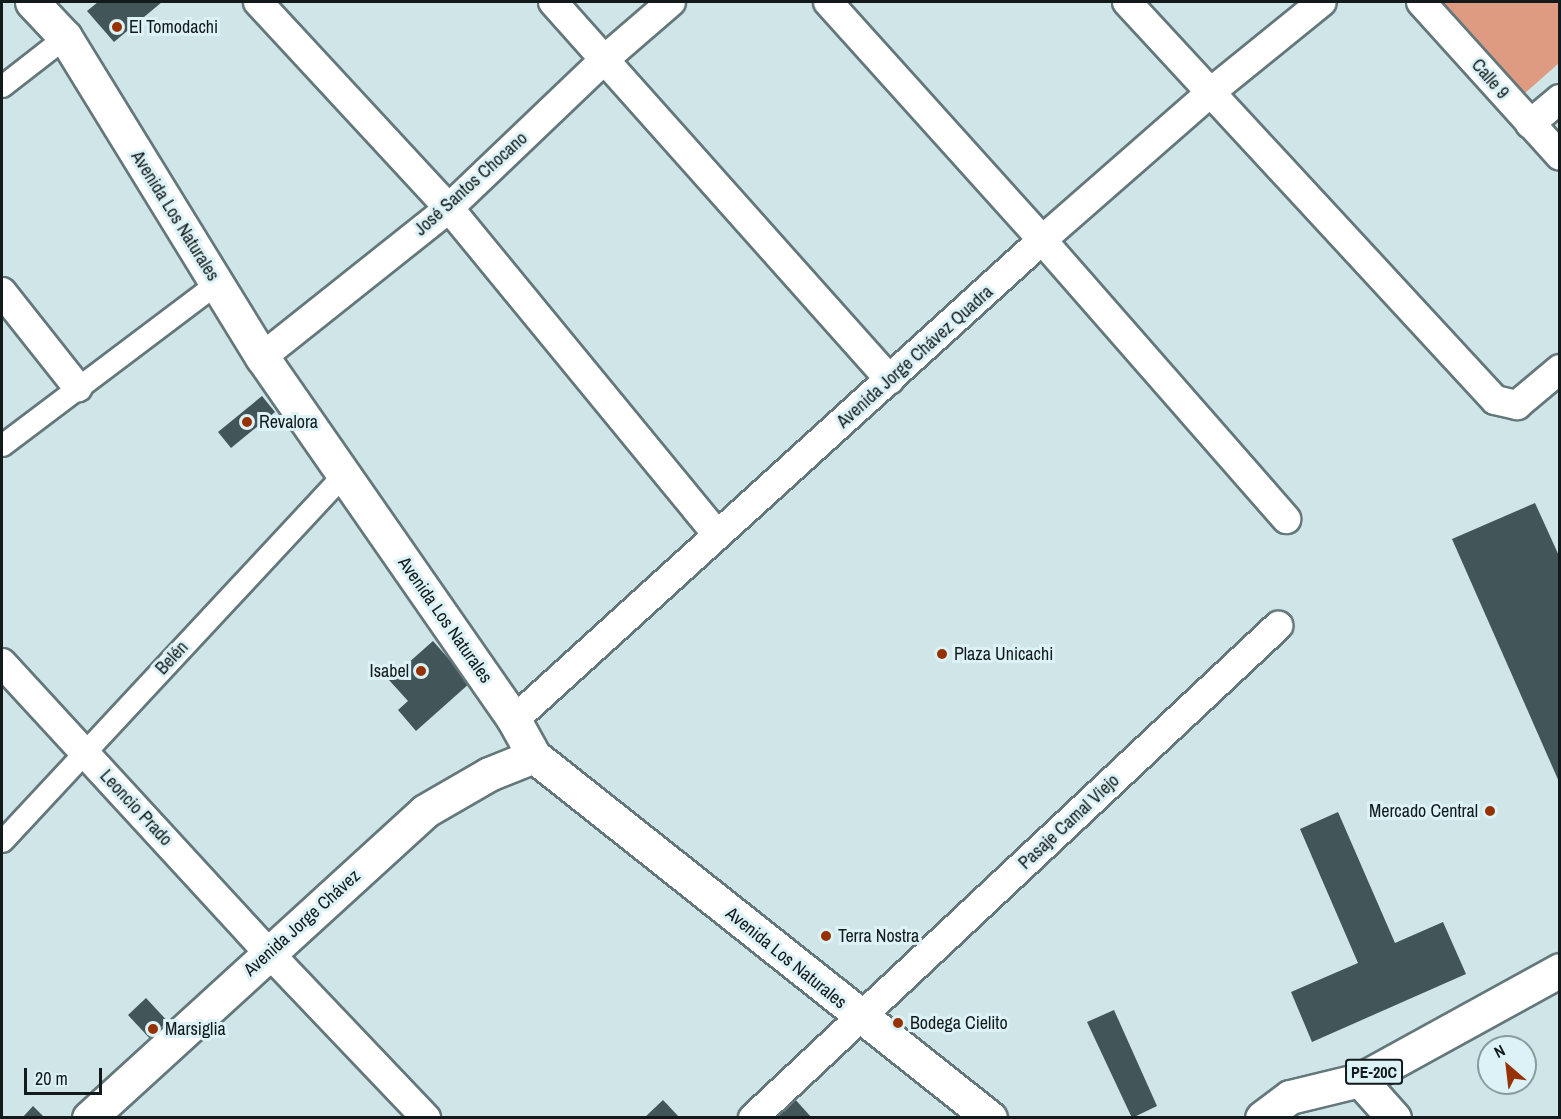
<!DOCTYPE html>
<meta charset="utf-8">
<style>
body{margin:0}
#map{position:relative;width:1561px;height:1119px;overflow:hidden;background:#cfe5e8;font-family:"Archivo Narrow",sans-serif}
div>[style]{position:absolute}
.green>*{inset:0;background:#df9a82}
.building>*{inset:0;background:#425558}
.roads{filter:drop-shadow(2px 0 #64777a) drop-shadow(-2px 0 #64777a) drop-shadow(0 2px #64777a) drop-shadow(0 -2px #64777a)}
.pedestrian>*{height:21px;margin:-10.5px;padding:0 10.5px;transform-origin:10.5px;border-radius:10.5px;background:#fff}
.minor>*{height:28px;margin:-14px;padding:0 14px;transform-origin:14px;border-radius:14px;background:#fff}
.primary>*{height:33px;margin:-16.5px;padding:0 16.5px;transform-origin:16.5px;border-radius:16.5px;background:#fff}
.trunk>*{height:33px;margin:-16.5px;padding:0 16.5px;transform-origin:16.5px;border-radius:16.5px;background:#fff}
.dots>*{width:16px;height:16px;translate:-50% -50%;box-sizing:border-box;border:3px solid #dcf2f6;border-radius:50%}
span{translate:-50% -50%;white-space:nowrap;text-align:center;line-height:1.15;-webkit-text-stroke:6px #dcf2f6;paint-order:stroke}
.shield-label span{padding:2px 4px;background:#dcf2f6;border:2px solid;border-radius:4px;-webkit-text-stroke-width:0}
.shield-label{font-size:16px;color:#121a1b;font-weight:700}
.poi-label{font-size:18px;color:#121a1b}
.left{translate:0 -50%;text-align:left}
.right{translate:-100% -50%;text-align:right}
.street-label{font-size:18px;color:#121a1b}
.frame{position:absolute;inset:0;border:3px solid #121a1b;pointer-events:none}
.north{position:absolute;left:1477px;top:1035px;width:60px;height:60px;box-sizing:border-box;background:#dcf2f6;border:2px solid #8b9c9e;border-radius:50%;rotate:332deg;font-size:16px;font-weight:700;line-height:24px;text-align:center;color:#121a1b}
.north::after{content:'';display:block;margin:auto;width:21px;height:27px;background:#963100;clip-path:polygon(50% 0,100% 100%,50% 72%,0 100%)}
.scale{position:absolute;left:24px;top:1068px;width:78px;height:27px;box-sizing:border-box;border:3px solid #121a1b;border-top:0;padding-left:8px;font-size:18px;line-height:21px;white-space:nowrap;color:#121a1b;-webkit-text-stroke:4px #dcf2f6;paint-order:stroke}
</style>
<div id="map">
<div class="green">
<i style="clip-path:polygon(1428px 2px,1559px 2px,1559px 63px,1515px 102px)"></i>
</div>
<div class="building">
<i style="clip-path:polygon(98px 2px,162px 2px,114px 42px,87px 11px)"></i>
<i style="clip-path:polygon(262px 396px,275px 412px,231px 448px,218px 432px)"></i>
<i style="clip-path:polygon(1535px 503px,1560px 558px,1560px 784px,1452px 539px)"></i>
<i style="clip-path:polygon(433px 641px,470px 683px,416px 731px,398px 710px,408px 701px,389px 680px)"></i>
<i style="clip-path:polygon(1338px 812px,1395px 943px,1443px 922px,1466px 974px,1312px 1042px,1291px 992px,1358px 963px,1300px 829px)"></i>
<i style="clip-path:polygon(146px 998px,171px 1025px,153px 1042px,128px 1015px)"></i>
<i style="clip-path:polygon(1114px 1010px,1157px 1106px,1132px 1118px,1087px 1022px)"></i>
<i style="clip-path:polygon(793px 1097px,812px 1118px,771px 1118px)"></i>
<i style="clip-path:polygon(663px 1100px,680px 1118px,644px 1118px)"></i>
<i style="clip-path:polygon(33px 1106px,45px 1118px,22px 1118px)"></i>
</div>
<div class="roads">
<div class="pedestrian">
<i style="left:2px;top:86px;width:80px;rotate:-37.9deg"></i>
<i style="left:2px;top:445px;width:268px;rotate:-37deg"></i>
<i style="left:2px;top:841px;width:500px;rotate:-47.03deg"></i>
</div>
<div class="minor">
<i style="left:258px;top:2px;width:281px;rotate:47.2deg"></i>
<i style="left:449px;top:208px;width:422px;rotate:50.6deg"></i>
<i style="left:553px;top:2px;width:506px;rotate:48.28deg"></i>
<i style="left:828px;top:2px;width:320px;rotate:48deg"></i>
<i style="left:1042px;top:240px;width:371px;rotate:48.8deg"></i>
<i style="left:1127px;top:2px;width:542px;rotate:47.24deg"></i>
<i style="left:1495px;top:400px;width:23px;rotate:13deg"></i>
<i style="left:1517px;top:405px;width:56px;rotate:-39.9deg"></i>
<i style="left:1421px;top:2px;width:207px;rotate:47.9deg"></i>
<i style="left:1530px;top:124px;width:39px;rotate:-40deg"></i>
<i style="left:2px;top:292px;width:122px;rotate:51.6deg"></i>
<i style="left:262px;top:357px;width:239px;rotate:-38.5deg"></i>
<i style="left:449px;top:208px;width:216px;rotate:-43.7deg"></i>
<i style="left:605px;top:59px;width:87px;rotate:-40.8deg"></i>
<i style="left:2px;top:663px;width:394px;rotate:47.4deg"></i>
<i style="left:269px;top:953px;width:228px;rotate:46.4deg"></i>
<i style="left:514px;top:720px;width:714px;rotate:-42.27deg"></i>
<i style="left:1042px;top:240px;width:226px;rotate:-41.2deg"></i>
<i style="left:1212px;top:91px;width:141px;rotate:-39deg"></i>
<i style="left:753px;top:1118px;width:720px;rotate:-43.14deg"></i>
</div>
<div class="primary">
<i style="left:1360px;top:1080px;width:51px;rotate:48.2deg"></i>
<i style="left:89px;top:1118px;width:455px;rotate:-42.4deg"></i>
<i style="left:425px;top:811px;width:74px;rotate:-30deg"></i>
<i style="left:489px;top:774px;width:48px;rotate:-21.8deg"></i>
<i style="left:534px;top:756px;width:582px;rotate:38.44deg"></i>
<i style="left:1262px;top:1118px;width:35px;rotate:-37deg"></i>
<i style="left:1290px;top:1097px;width:72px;rotate:-13.7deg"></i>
<i style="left:1360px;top:1080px;width:228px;rotate:-28.8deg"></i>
</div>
<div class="trunk">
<i style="left:32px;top:2px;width:48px;rotate:46.7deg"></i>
<i style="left:65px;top:37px;width:376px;rotate:58.4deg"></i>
<i style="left:262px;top:357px;width:442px;rotate:55.2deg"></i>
<i style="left:514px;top:720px;width:41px;rotate:60.9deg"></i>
</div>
</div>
<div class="dots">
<i style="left:117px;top:27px;background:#963100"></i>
<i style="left:247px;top:422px;background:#963100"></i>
<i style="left:942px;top:654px;background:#963100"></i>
<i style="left:421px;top:671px;background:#963100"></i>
<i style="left:1490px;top:811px;background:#963100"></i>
<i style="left:826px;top:936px;background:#963100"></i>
<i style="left:898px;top:1023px;background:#963100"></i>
<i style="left:153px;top:1029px;background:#963100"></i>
</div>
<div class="shield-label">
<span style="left:1374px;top:1072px">PE-20C</span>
</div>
<div class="poi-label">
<span class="left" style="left:129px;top:27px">El Tomodachi</span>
<span class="left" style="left:259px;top:422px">Revalora</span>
<span class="left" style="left:954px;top:654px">Plaza Unicachi</span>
<span class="right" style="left:409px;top:671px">Isabel</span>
<span class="right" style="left:1478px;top:811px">Mercado Central</span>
<span class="left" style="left:838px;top:936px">Terra Nostra</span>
<span class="left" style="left:910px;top:1023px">Bodega Cielito</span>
<span class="left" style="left:165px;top:1029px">Marsiglia</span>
</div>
<div class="street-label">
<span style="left:1490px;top:79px;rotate:49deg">Calle 9</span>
<span style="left:471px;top:184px;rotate:-42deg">José Santos Chocano</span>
<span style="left:175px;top:216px;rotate:58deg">Avenida Los Naturales</span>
<span style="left:915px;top:357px;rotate:-42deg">Avenida Jorge Chávez Quadra</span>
<span style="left:445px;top:620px;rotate:55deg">Avenida Los Naturales</span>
<span style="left:172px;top:658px;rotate:-47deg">Belén</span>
<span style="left:136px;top:808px;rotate:47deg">Leoncio Prado</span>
<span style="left:1069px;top:822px;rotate:-43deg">Pasaje Camal Viejo</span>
<span style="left:302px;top:923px;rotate:-42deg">Avenida Jorge Chávez</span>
<span style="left:786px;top:958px;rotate:39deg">Avenida Los Naturales</span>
</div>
<div class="frame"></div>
<div class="north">N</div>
<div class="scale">20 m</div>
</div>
